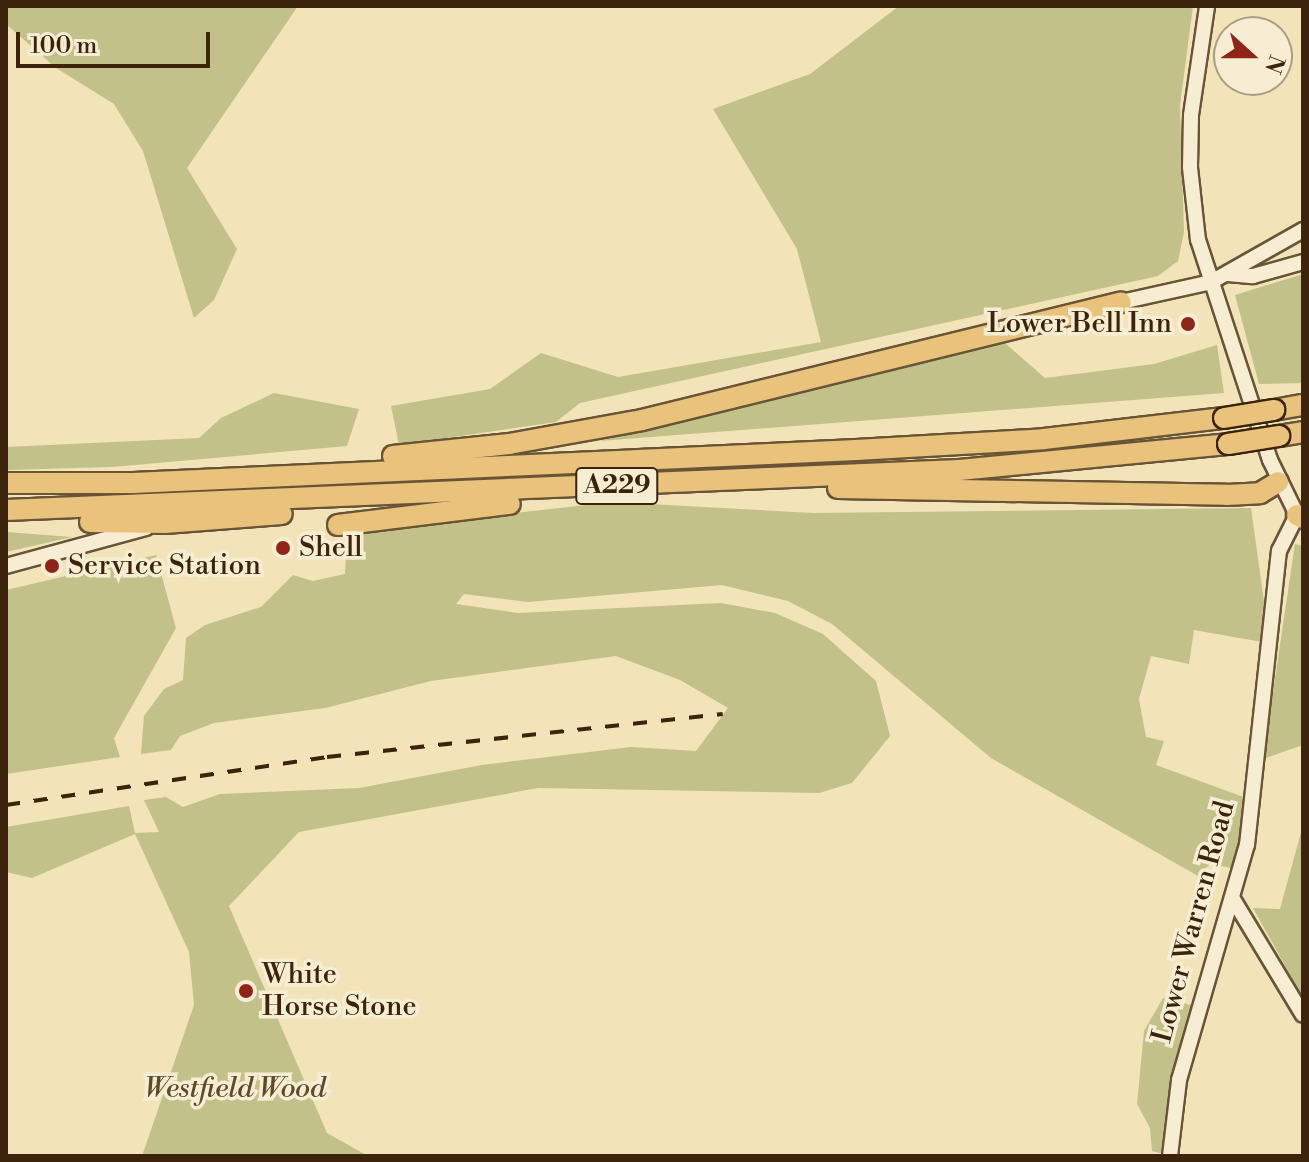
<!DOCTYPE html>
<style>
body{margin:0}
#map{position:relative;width:1309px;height:1162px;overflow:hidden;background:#f2e3b9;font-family:"Libre Bodoni",serif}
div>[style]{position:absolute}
.green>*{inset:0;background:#c2c18a}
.roads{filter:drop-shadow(2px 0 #695436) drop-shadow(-2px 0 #695436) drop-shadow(0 2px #695436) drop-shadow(0 -2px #695436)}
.minor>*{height:14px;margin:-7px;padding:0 7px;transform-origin:7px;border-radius:7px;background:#f7edd2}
.highway>*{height:20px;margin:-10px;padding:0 10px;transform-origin:10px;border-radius:10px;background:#e9c27c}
.rail>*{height:4px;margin-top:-2px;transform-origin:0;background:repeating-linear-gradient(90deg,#3b240b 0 14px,transparent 0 28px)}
.bridges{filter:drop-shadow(2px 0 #3b240b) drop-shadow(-2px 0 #3b240b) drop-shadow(0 2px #3b240b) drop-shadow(0 -2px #3b240b)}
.highway-bridge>*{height:20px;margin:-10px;padding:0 10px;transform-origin:10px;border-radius:10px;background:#e9c27c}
.dots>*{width:22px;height:22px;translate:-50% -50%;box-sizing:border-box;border:4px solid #f7edd2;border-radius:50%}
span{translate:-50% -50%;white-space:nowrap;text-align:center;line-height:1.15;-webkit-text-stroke:7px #f7edd2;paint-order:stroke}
.shield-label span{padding:2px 6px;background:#f7edd2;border:2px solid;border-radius:6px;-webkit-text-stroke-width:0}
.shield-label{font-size:26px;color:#3b240b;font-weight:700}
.poi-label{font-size:28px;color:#3b240b}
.right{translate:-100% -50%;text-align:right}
.left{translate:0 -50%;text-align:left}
.street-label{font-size:28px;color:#3b240b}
.park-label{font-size:28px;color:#5d4b2b;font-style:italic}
.frame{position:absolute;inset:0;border:8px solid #3b240b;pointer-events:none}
.north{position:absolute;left:1213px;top:16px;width:80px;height:80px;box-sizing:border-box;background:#f7edd2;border:2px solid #ac9d82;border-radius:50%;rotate:111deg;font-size:22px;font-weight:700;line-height:32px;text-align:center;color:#3b240b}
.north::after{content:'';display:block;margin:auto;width:28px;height:36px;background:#8f2418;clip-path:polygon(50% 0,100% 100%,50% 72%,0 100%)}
.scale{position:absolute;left:16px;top:32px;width:194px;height:36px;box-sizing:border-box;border:4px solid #3b240b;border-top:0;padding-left:10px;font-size:24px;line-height:28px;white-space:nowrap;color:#3b240b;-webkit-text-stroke:6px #f7edd2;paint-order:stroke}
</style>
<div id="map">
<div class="green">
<i style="clip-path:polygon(6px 6px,298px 6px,187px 168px,237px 249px,214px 300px,194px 318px,143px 151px,114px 104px,56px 68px,6px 24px)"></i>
<i style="clip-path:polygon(899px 6px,1193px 6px,1180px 105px,1184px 232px,1178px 261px,1158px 276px,580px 403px,556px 422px,399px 445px,391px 406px,490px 389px,541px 353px,618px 377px,821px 342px,797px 249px,713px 109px,810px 74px)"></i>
<i style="clip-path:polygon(1303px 274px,1303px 383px,1259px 384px,1235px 295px)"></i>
<i style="clip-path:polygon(1005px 343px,1045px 378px,1154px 364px,1217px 345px,1224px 393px,599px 441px)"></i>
<i style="clip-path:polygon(274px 393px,359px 409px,347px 446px,112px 467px,6px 470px,6px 447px,199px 438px,221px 418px)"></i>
<i style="clip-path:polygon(613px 502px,813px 513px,1251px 508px,1267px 623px,1262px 642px,1194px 630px,1189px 664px,1151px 656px,1139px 699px,1146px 737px,1164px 741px,1156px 765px,1249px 799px,1237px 869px,1210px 864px,1198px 876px,991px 758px,832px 624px,788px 601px,722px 585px,528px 602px,464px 594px,456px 604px,518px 613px,721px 603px,775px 613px,823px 634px,876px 681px,890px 736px,852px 783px,819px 793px,538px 788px,299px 832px,229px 906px,327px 1133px,368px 1156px,142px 1156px,194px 1005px,189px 952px,135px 834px,32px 878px,6px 872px,6px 827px,129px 806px,135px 833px,159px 832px,144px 800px,166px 797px,183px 807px,220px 794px,359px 788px,482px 765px,631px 747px,696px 751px,728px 708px,680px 680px,616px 656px,431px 681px,325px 708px,214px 723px,180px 736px,171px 750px,141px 754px,144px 716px,164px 689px,183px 680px,186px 638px,205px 625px,261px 607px,293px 575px,313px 581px,345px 574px,347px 532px)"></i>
<i style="clip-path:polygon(6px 532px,72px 537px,6px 552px)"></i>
<i style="clip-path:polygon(1295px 544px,1303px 546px,1303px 745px,1263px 759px)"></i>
<i style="clip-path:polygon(156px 555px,176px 628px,114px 738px,120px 757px,6px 774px,6px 590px)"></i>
<i style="clip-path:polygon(1303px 825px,1303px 998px,1253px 908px,1280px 909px)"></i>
<i style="clip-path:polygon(1163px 998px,1195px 1006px,1163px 1154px,1152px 1151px,1150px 1128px,1137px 1104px,1144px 1031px)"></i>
</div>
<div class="roads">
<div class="minor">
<i style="left:1228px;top:274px;width:25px;rotate:5deg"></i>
<i style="left:1253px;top:276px;width:52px;rotate:-15.6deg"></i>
<i style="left:1121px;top:302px;width:92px;rotate:-12.5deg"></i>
<i style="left:1211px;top:282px;width:106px;rotate:-29.5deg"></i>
<i style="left:6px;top:566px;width:145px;rotate:-15.2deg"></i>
<i style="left:1233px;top:899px;width:135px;rotate:58.9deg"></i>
<i style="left:1170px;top:1156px;width:77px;rotate:-83.2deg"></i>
<i style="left:1179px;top:1080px;width:245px;rotate:-73.9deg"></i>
<i style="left:1247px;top:845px;width:296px;rotate:-83.8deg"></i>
<i style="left:1279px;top:551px;width:40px;rotate:-63.4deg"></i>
<i style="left:1297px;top:515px;width:61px;rotate:-116.1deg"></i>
<i style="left:1270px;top:460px;width:231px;rotate:-108.1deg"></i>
<i style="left:1198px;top:240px;width:73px;rotate:-96.3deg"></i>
<i style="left:1190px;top:167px;width:52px;rotate:-88.9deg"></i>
<i style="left:1191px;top:115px;width:110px;rotate:-81.6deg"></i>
</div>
<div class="highway">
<i style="left:1274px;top:410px;width:29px;rotate:-10deg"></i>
<i style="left:1279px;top:436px;width:24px;rotate:-9deg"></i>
<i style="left:393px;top:456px;width:117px;rotate:-5.9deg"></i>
<i style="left:509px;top:444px;width:135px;rotate:-10.2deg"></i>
<i style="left:642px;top:420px;width:493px;rotate:-13.8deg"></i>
<i style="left:6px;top:483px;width:127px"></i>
<i style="left:133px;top:483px;width:724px;rotate:-2.61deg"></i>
<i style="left:856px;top:450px;width:188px;rotate:-3.3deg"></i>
<i style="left:1044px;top:439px;width:181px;rotate:-6.7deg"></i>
<i style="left:838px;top:488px;width:389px;rotate:1deg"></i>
<i style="left:1227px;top:495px;width:33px;rotate:-3deg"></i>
<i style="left:1260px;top:493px;width:21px;rotate:-31deg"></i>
<i style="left:6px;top:510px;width:954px;rotate:-2.4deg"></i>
<i style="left:959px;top:470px;width:270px;rotate:-5.5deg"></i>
<i style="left:1297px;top:515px;width:7px;rotate:27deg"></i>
<i style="left:90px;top:522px;width:75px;rotate:0.8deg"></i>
<i style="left:165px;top:523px;width:117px;rotate:-4.4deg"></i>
<i style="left:338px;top:525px;width:173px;rotate:-7deg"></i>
</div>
</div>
<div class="rail">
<i style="left:6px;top:805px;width:325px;rotate:-8.5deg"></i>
<i style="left:327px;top:757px;width:398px;rotate:-6.2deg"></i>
</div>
<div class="bridges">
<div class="highway-bridge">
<i style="left:1224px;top:418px;width:51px;rotate:-9.1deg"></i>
<i style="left:1228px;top:444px;width:52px;rotate:-8.9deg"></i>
</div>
</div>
<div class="dots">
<i style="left:1188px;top:324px;background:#8f2418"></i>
<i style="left:283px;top:548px;background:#8f2418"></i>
<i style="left:52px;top:566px;background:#8f2418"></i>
<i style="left:246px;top:991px;background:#8f2418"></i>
</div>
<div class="shield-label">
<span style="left:617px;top:486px">A229</span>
</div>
<div class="poi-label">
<span class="right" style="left:1172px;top:324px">Lower Bell Inn</span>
<span class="left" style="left:299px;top:548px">Shell</span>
<span class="left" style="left:68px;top:566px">Service Station</span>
<span class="left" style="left:262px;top:991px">White<br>Horse Stone</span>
</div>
<div class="street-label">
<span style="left:1194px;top:922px;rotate:-75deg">Lower Warren Road</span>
</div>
<div class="park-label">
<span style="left:235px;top:1089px">Westfield Wood</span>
</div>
<div class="frame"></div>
<div class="north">N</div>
<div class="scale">100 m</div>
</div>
